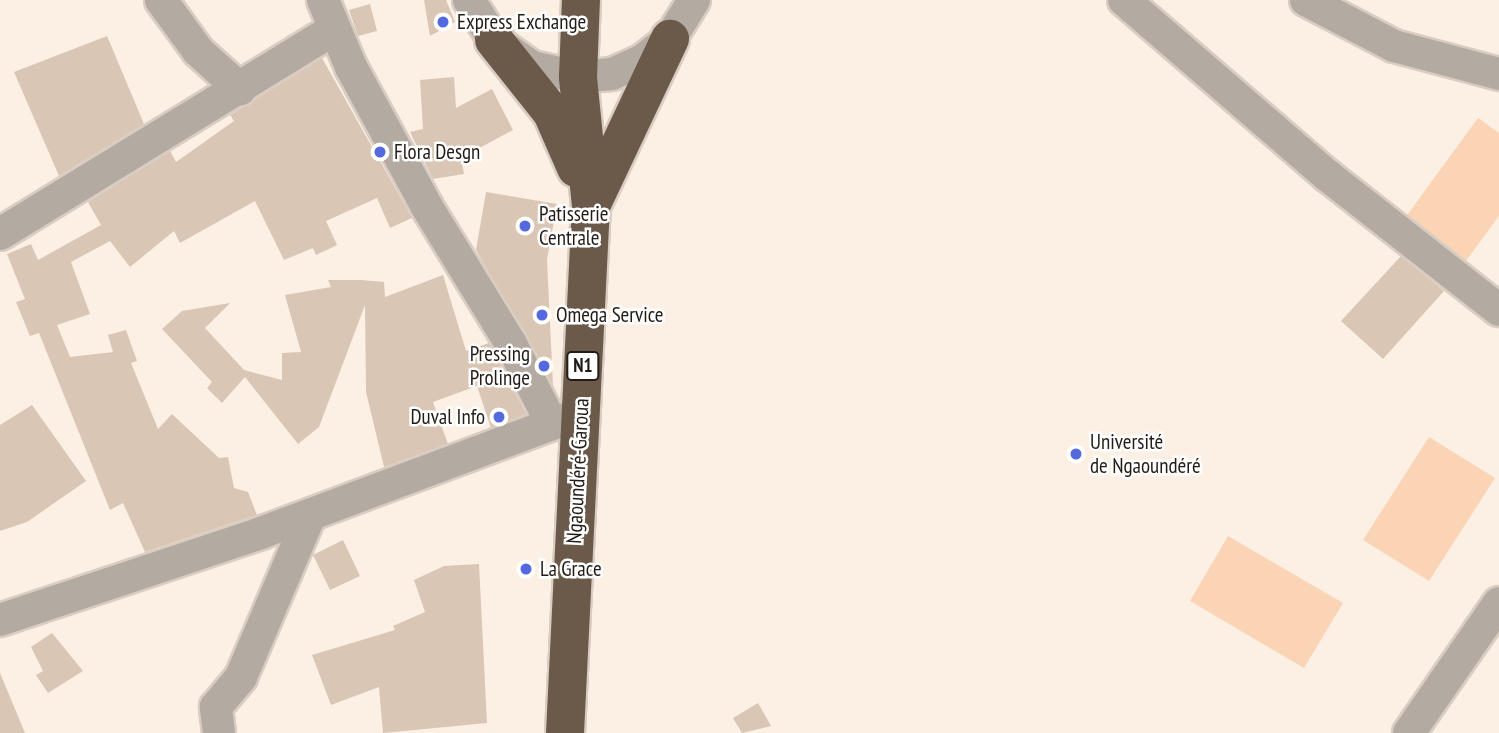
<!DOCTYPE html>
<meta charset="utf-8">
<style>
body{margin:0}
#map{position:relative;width:1499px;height:733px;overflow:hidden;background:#fcefe4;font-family:"PT Sans Narrow",sans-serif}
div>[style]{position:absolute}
.green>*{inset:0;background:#fad4b5}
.building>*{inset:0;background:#dac6b5}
.roads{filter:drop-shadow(2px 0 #d9cdc3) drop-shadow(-2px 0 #d9cdc3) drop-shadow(0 2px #d9cdc3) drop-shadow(0 -2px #d9cdc3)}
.minor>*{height:32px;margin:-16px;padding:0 16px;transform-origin:16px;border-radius:16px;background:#b3aaa2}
.highway>*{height:38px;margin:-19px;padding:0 19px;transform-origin:19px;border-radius:19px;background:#6b594a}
.dots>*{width:19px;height:19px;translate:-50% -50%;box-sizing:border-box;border:4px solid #fff;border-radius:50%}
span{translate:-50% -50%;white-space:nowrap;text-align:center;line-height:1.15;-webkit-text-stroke:5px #fff;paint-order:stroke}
.shield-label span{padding:2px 5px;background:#fff;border:2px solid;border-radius:5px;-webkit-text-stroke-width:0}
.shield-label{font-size:19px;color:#231b15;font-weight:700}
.poi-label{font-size:21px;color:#231b15}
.left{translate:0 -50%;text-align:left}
.right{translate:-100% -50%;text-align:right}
.street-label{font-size:21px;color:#231b15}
</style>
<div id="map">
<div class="green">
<i style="clip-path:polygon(1478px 118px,1499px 133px,1499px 216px,1463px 265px,1402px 222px)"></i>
<i style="clip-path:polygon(1429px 437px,1495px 478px,1429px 581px,1363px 540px)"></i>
<i style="clip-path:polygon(1228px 536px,1343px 603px,1304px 668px,1190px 601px)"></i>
</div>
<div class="building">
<i style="clip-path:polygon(424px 0,446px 0,455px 22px,430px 36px)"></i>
<i style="clip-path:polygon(370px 4px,377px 31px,358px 36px,349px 10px)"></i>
<i style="clip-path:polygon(107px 36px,144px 124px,59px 176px,14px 72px)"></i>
<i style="clip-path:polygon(322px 58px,412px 218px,390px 228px,377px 198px,326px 221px,337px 245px,316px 255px,313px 248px,284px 260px,255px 201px,180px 243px,174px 231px,130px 267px,110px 241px,71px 262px,90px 314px,57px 325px,70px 357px,113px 352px,108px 335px,126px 330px,137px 361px,131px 363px,158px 429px,172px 414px,219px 458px,228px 457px,234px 488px,248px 492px,257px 515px,145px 552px,123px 503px,110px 510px,39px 333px,30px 336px,16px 302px,25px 299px,7px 254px,31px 244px,38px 260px,101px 225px,88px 202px,170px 151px,176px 162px,234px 121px,230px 115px,235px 112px)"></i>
<i style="clip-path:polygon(454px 77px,456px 108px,492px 89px,513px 130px,461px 158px,464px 174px,433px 179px,410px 132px,423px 129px,420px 80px)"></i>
<i style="clip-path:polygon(486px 192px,557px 204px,547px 260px,553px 386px,476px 250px)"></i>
<i style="clip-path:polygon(1401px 256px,1444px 291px,1383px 359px,1341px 321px)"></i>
<i style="clip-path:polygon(443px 275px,466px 351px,489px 343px,526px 414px,491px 428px,477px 386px,433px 402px,448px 444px,384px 467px,366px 392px,365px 305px,319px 427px,298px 444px,245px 377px,222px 403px,207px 388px,212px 382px,162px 329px,182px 311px,230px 303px,205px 328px,244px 370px,282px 380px,282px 353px,301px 352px,285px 295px,331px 287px,328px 280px,361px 280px,384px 282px,385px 297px)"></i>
<i style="clip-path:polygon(32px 405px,86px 481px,27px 522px,0 531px,0 425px)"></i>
<i style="clip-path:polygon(343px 540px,360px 576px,330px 590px,313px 555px)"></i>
<i style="clip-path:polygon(479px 564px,487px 723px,383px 733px,379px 687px,331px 705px,312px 655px,395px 630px,393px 626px,425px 612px,414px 580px,444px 566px)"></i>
<i style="clip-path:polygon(52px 633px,83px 671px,48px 693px,36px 675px,43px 671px,31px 647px)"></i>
<i style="clip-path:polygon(0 673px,25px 733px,0 733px)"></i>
<i style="clip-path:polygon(758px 703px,771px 726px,742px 733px,733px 718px)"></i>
</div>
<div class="roads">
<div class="minor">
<i style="left:161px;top:0;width:63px;rotate:54deg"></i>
<i style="left:198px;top:51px;width:57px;rotate:42.1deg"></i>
<i style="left:323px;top:0;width:73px;rotate:67.3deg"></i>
<i style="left:351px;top:67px;width:159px;rotate:61.5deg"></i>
<i style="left:427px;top:207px;width:161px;rotate:58.5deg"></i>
<i style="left:511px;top:344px;width:90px;rotate:62.9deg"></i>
<i style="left:469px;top:0;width:47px;rotate:58deg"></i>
<i style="left:494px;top:40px;width:47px;rotate:35.4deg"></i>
<i style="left:532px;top:67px;width:47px;rotate:12.3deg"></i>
<i style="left:578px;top:77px;width:34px;rotate:-5deg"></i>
<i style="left:612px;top:74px;width:34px;rotate:-24deg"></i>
<i style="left:643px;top:60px;width:34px;rotate:-38deg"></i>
<i style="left:670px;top:39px;width:46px;rotate:-58.4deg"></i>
<i style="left:1124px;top:0;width:269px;rotate:40.8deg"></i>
<i style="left:1328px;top:176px;width:217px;rotate:38.1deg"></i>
<i style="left:1306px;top:0;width:99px;rotate:27.6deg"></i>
<i style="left:1394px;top:46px;width:109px;rotate:14.9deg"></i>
<i style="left:0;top:234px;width:392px;rotate:-31.5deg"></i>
<i style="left:0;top:620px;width:275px;rotate:-18.4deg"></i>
<i style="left:261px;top:533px;width:340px;rotate:-20.5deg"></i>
<i style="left:219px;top:733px;width:26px;rotate:-97deg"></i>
<i style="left:216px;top:707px;width:39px;rotate:-50deg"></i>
<i style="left:241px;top:677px;width:176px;rotate:-66.9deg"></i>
<i style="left:1409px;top:733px;width:158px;rotate:-55.3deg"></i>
</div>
<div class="highway">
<i style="left:494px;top:40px;width:93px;rotate:51.5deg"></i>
<i style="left:552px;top:113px;width:60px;rotate:66.4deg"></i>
<i style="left:591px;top:206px;width:185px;rotate:-64.7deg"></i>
<i style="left:565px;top:733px;width:528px;rotate:-87.18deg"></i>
<i style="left:591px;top:206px;width:130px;rotate:-95.8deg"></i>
<i style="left:578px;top:77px;width:77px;rotate:-87.8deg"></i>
</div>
</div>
<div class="dots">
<i style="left:443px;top:22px;background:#5469df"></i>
<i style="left:380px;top:152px;background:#5469df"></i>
<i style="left:525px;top:226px;background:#5469df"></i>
<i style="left:542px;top:315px;background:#5469df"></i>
<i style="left:544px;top:366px;background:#5469df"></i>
<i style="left:499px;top:417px;background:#5469df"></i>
<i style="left:1076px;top:454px;background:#5469df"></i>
<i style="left:526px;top:569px;background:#5469df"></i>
</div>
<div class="shield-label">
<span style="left:583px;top:366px">N1</span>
</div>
<div class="poi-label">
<span class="left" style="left:457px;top:22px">Express Exchange</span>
<span class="left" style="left:394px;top:152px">Flora Desgn</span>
<span class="left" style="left:539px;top:226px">Patisserie<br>Centrale</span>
<span class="left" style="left:556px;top:315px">Omega Service</span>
<span class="right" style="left:530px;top:366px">Pressing<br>Prolinge</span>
<span class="right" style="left:485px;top:417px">Duval Info</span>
<span class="left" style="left:1090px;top:454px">Université<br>de Ngaoundéré</span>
<span class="left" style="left:540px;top:569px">La Grace</span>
</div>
<div class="street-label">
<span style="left:578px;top:471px;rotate:-87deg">Ngaoundéré-Garoua</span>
</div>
</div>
